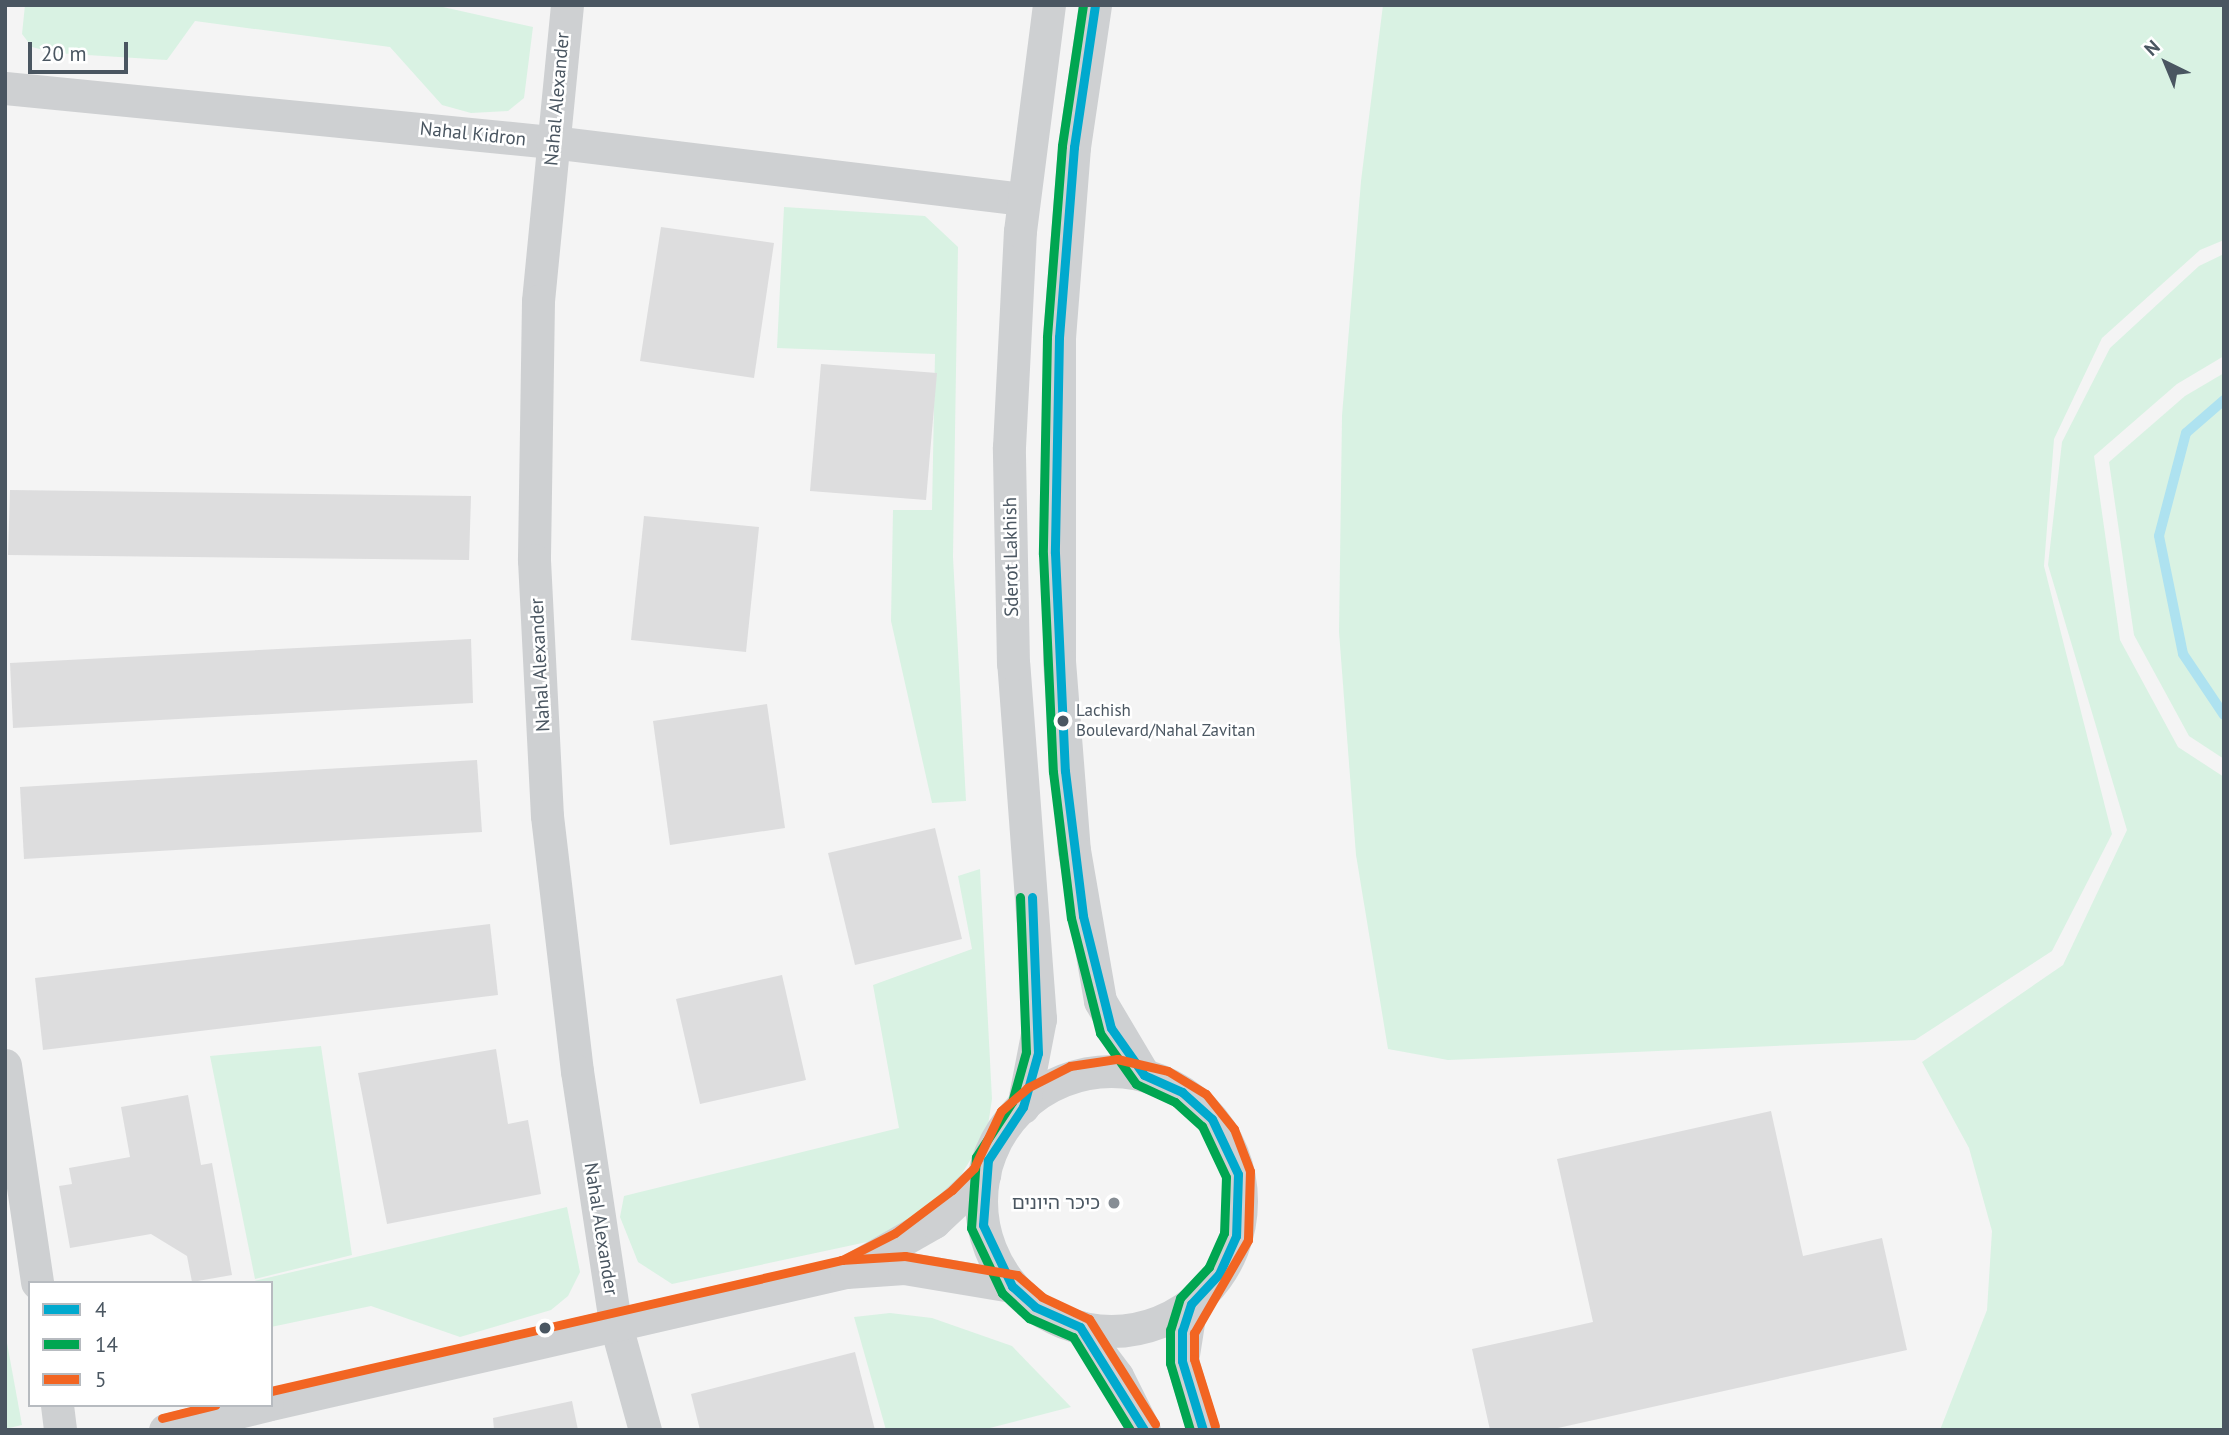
<!DOCTYPE html>
<meta charset="utf-8">
<style>
body{margin:0}
#map{position:relative;width:2229px;height:1435px;overflow:hidden;background:#f4f4f4;font-family:"PT Sans","Noto Sans Hebrew",sans-serif}
div>[style]{position:absolute}
.green>*{inset:0;background:#d9f2e3}
.stream>*{height:10px;margin:-5px;padding:0 5px;transform-origin:5px;border-radius:5px;background:#aee2f0}
.building>*{inset:0;background:#ddddde}
.minor>*{height:33px;margin:-16.5px;padding:0 16.5px;transform-origin:16.5px;border-radius:16.5px;background:#ced0d2}
.minor>.ring{margin:-16.5px;padding:0;box-sizing:content-box;background:none;border:33px solid #ced0d2;border-radius:50%}
.bus-1>*{height:9px;margin:-4.5px;padding:0 4.5px;transform-origin:4.5px;border-radius:4.5px;background:#00a9ce}
.bus-2>*{height:9px;margin:-4.5px;padding:0 4.5px;transform-origin:4.5px;border-radius:4.5px;background:#00a651}
.bus-3>*{height:9px;margin:-4.5px;padding:0 4.5px;transform-origin:4.5px;border-radius:4.5px;background:#f26522}
.dots>*{width:19px;height:19px;translate:-50% -50%;box-sizing:border-box;border:4px solid #fff;border-radius:50%}
span{translate:-50% -50%;white-space:nowrap;text-align:center;line-height:1.15;-webkit-text-stroke:5px #fff;paint-order:stroke}
.bus-label{font-size:17px;color:#4a5661}
.left{translate:0 -50%;text-align:left}
.street-label{font-size:19px;color:#4a5661}
.poi-label{font-size:19px;color:#4a5661}
.right{translate:-100% -50%;text-align:right}
.frame{position:absolute;inset:0;border:7px solid #4a5661;pointer-events:none}
.legend{position:absolute;left:28px;top:1281px;width:245px;height:126px;box-sizing:border-box;background:#fff;border:2px solid #b7bbc0;margin:0;padding:9px 12px;list-style:none;font-size:21px;color:#4a5661}
.legend li{display:flex;align-items:center;gap:14px;height:35px}
.legend b{width:35px;border:2px solid #b7bbc0}
.north{position:absolute;left:2131px;top:28px;width:70px;height:70px;-webkit-text-stroke:5px #fff;paint-order:stroke;rotate:317deg;font-size:19px;font-weight:700;line-height:28px;text-align:center;color:#4a5661}
.north::after{content:'';display:block;margin:auto;width:24px;height:32px;background:#4a5661;clip-path:polygon(50% 0,100% 100%,50% 72%,0 100%)}
.scale{position:absolute;left:28px;top:42px;width:100px;height:32px;box-sizing:border-box;border:4px solid #4a5661;border-top:0;padding-left:9px;font-size:21px;line-height:24px;white-space:nowrap;color:#4a5661;-webkit-text-stroke:5px #fff;paint-order:stroke}
</style>
<div id="map">
<div class="green">
<i style="clip-path:polygon(25px 5px,434px 5px,533px 27px,524px 98px,508px 111px,471px 113px,442px 105px,390px 47px,195px 21px,167px 60px,55px 53px,32px 47px,22px 34px)"></i>
<i style="clip-path:polygon(1383px 5px,2224px 5px,2224px 240px,2200px 250px,2102px 338px,2054px 439px,2044px 566px,2112px 834px,2052px 951px,1915px 1040px,1448px 1060px,1388px 1049px,1356px 855px,1339px 632px,1342px 416px,1361px 181px)"></i>
<i style="clip-path:polygon(784px 207px,925px 216px,958px 247px,953px 557px,966px 801px,932px 803px,891px 621px,893px 510px,932px 510px,935px 354px,777px 348px)"></i>
<i style="clip-path:polygon(2224px 254px,2224px 356px,2177px 384px,2094px 456px,2120px 640px,2178px 747px,2224px 777px,2224px 1430px,1940px 1430px,1987px 1310px,1992px 1231px,1969px 1148px,1922px 1062px,2063px 965px,2127px 830px,2048px 565px,2062px 442px,2110px 348px,2199px 266px)"></i>
<i style="clip-path:polygon(2224px 373px,2224px 759px,2189px 736px,2134px 635px,2109px 462px,2185px 396px)"></i>
<i style="clip-path:polygon(980px 869px,992px 1099px,987px 1132px,957px 1182px,911px 1222px,867px 1242px,672px 1284px,638px 1262px,620px 1217px,624px 1196px,899px 1128px,873px 985px,972px 949px,958px 876px)"></i>
<i style="clip-path:polygon(321px 1046px,352px 1255px,255px 1279px,210px 1056px)"></i>
<i style="clip-path:polygon(567px 1207px,580px 1272px,568px 1296px,551px 1310px,460px 1337px,371px 1306px,271px 1327px,271px 1283px,246px 1283px)"></i>
<i style="clip-path:polygon(890px 1313px,932px 1318px,1012px 1346px,1071px 1407px,982px 1430px,886px 1430px,854px 1317px)"></i>
<i style="clip-path:polygon(5px 1332px,22px 1425px,5px 1429px)"></i>
</div>
<div class="stream">
<i style="left:2224px;top:400px;width:50px;rotate:139deg"></i>
<i style="left:2186px;top:433px;width:106px;rotate:104.7deg"></i>
<i style="left:2159px;top:536px;width:120px;rotate:78.5deg"></i>
<i style="left:2183px;top:654px;width:73px;rotate:56.1deg"></i>
</div>
<div class="building">
<i style="clip-path:polygon(661px 227px,774px 243px,754px 378px,640px 361px)"></i>
<i style="clip-path:polygon(821px 364px,937px 373px,926px 500px,810px 491px)"></i>
<i style="clip-path:polygon(10px 490px,471px 496px,469px 560px,8px 555px)"></i>
<i style="clip-path:polygon(644px 516px,759px 527px,746px 652px,631px 640px)"></i>
<i style="clip-path:polygon(471px 639px,473px 703px,13px 728px,10px 663px)"></i>
<i style="clip-path:polygon(767px 704px,785px 828px,670px 845px,653px 721px)"></i>
<i style="clip-path:polygon(477px 760px,482px 832px,24px 859px,20px 787px)"></i>
<i style="clip-path:polygon(935px 828px,962px 939px,855px 965px,828px 853px)"></i>
<i style="clip-path:polygon(490px 924px,498px 995px,43px 1050px,35px 978px)"></i>
<i style="clip-path:polygon(782px 975px,806px 1080px,700px 1104px,676px 999px)"></i>
<i style="clip-path:polygon(496px 1049px,508px 1124px,528px 1120px,541px 1194px,387px 1224px,358px 1073px)"></i>
<i style="clip-path:polygon(188px 1095px,201px 1165px,212px 1163px,232px 1275px,192px 1282px,187px 1256px,151px 1234px,70px 1248px,59px 1186px,72px 1184px,69px 1168px,130px 1157px,121px 1107px)"></i>
<i style="clip-path:polygon(1771px 1111px,1803px 1256px,1882px 1238px,1907px 1350px,1549px 1430px,1490px 1430px,1472px 1349px,1593px 1322px,1557px 1159px)"></i>
<i style="clip-path:polygon(855px 1352px,875px 1430px,700px 1430px,691px 1394px)"></i>
<i style="clip-path:polygon(572px 1401px,578px 1430px,494px 1430px,493px 1418px)"></i>
</div>
<div class="minor">
<i style="left:567px;top:5px;width:297px;rotate:95.6deg"></i>
<i style="left:538px;top:301px;width:259px;rotate:90.9deg"></i>
<i style="left:534px;top:560px;width:256px;rotate:87.1deg"></i>
<i style="left:547px;top:816px;width:257px;rotate:83.3deg"></i>
<i style="left:577px;top:1071px;width:254px;rotate:81.4deg"></i>
<i style="left:615px;top:1322px;width:112px;rotate:74.5deg"></i>
<i style="left:1095px;top:5px;width:144px;rotate:98.4deg"></i>
<i style="left:1074px;top:147px;width:191px;rotate:94.5deg"></i>
<i style="left:1059px;top:337px;width:324px;rotate:90deg"></i>
<i style="left:1059px;top:661px;width:190px;rotate:85.5deg"></i>
<i style="left:1074px;top:850px;width:153px;rotate:80.2deg"></i>
<i style="left:1100px;top:1001px;width:86px;rotate:59.3deg"></i>
<i style="left:5px;top:88px;width:550px;rotate:5.64deg"></i>
<i style="left:552px;top:142px;width:474px;rotate:6.9deg"></i>
<i style="left:5px;top:1065px;width:220px;rotate:81.6deg"></i>
<i class="ring" style="left:981px;top:1071px;width:227px;height:227px"></i>
<i style="left:1023px;top:1107px;width:90px;rotate:-79.1deg"></i>
<i style="left:1040px;top:1019px;width:356px;rotate:-94.3deg"></i>
<i style="left:1013px;top:664px;width:217px;rotate:-91.1deg"></i>
<i style="left:1009px;top:447px;width:216px;rotate:-87.1deg"></i>
<i style="left:1020px;top:231px;width:228px;rotate:-82.7deg"></i>
<i style="left:857px;top:1266px;width:89px;rotate:-29.7deg"></i>
<i style="left:934px;top:1222px;width:69px;rotate:-43.2deg"></i>
<i style="left:1191px;top:1304px;width:58px;rotate:99deg"></i>
<i style="left:1182px;top:1361px;width:72px;rotate:73.1deg"></i>
<i style="left:1080px;top:1327px;width:61px;rotate:52.9deg"></i>
<i style="left:1117px;top:1376px;width:60px;rotate:63.4deg"></i>
<i style="left:271px;top:1404px;width:590px;rotate:-12.93deg"></i>
<i style="left:846px;top:1272px;width:58px;rotate:-3.9deg"></i>
<i style="left:904px;top:1268px;width:109px;rotate:9.5deg"></i>
<i style="left:57px;top:1405px;width:25px;rotate:83deg"></i>
<i style="left:165px;top:1430px;width:105px;rotate:-13.8deg"></i>
</div>
<div class="bus-1">
<i style="left:1095px;top:5px;width:144px;rotate:98.4deg"></i>
<i style="left:1074px;top:147px;width:191px;rotate:94.5deg"></i>
<i style="left:1059px;top:337px;width:216px;rotate:91.1deg"></i>
<i style="left:1055px;top:553px;width:218px;rotate:87.4deg"></i>
<i style="left:1065px;top:771px;width:146px;rotate:82.9deg"></i>
<i style="left:1083px;top:916px;width:115px;rotate:76deg"></i>
<i style="left:1111px;top:1028px;width:57px;rotate:54.9deg"></i>
<i style="left:1144px;top:1075px;width:42px;rotate:24.1deg"></i>
<i style="left:1182px;top:1092px;width:40px;rotate:42deg"></i>
<i style="left:1212px;top:1119px;width:61px;rotate:64.7deg"></i>
<i style="left:1238px;top:1174px;width:62px;rotate:91.8deg"></i>
<i style="left:1236px;top:1236px;width:42px;rotate:114.1deg"></i>
<i style="left:1219px;top:1274px;width:41px;rotate:133deg"></i>
<i style="left:1191px;top:1304px;width:28px;rotate:108deg"></i>
<i style="left:1182px;top:1331px;width:30px;rotate:90deg"></i>
<i style="left:1182px;top:1361px;width:72px;rotate:73.1deg"></i>
<i style="left:1032px;top:897px;width:156px;rotate:87.8deg"></i>
<i style="left:1038px;top:1053px;width:56px;rotate:105.5deg"></i>
<i style="left:1023px;top:1107px;width:64px;rotate:123.4deg"></i>
<i style="left:988px;top:1160px;width:65px;rotate:94.4deg"></i>
<i style="left:983px;top:1225px;width:68px;rotate:64.6deg"></i>
<i style="left:1012px;top:1286px;width:31px;rotate:42deg"></i>
<i style="left:1035px;top:1307px;width:49px;rotate:24deg"></i>
<i style="left:1080px;top:1327px;width:121px;rotate:58.1deg"></i>
</div>
<div class="bus-2">
<i style="left:1083px;top:5px;width:143px;rotate:98.5deg"></i>
<i style="left:1062px;top:146px;width:192px;rotate:94.5deg"></i>
<i style="left:1047px;top:337px;width:217px;rotate:91.1deg"></i>
<i style="left:1043px;top:554px;width:218px;rotate:87.4deg"></i>
<i style="left:1053px;top:772px;width:147px;rotate:83deg"></i>
<i style="left:1071px;top:918px;width:119px;rotate:75.8deg"></i>
<i style="left:1100px;top:1033px;width:62px;rotate:54.8deg"></i>
<i style="left:1136px;top:1084px;width:43px;rotate:24.8deg"></i>
<i style="left:1175px;top:1102px;width:36px;rotate:42deg"></i>
<i style="left:1202px;top:1126px;width:56px;rotate:64.8deg"></i>
<i style="left:1226px;top:1177px;width:56px;rotate:92deg"></i>
<i style="left:1224px;top:1233px;width:37px;rotate:114deg"></i>
<i style="left:1209px;top:1267px;width:42px;rotate:133.1deg"></i>
<i style="left:1180px;top:1298px;width:34px;rotate:107deg"></i>
<i style="left:1170px;top:1330px;width:33px;rotate:90deg"></i>
<i style="left:1170px;top:1363px;width:70px;rotate:73.4deg"></i>
<i style="left:1020px;top:897px;width:155px;rotate:87.8deg"></i>
<i style="left:1026px;top:1052px;width:52px;rotate:105.6deg"></i>
<i style="left:1012px;top:1102px;width:66px;rotate:123.2deg"></i>
<i style="left:976px;top:1157px;width:71px;rotate:94deg"></i>
<i style="left:971px;top:1228px;width:72px;rotate:64.5deg"></i>
<i style="left:1002px;top:1293px;width:37px;rotate:43deg"></i>
<i style="left:1029px;top:1318px;width:48px;rotate:23.4deg"></i>
<i style="left:1073px;top:1337px;width:109px;rotate:58.5deg"></i>
</div>
<div class="bus-3">
<i style="left:841px;top:1260px;width:64px;rotate:-3.6deg"></i>
<i style="left:905px;top:1256px;width:114px;rotate:9.6deg"></i>
<i style="left:1017px;top:1275px;width:33px;rotate:41deg"></i>
<i style="left:1042px;top:1297px;width:52px;rotate:25.1deg"></i>
<i style="left:1089px;top:1319px;width:124px;rotate:57.8deg"></i>
<i style="left:271px;top:1391px;width:586px;rotate:-12.92deg"></i>
<i style="left:842px;top:1260px;width:59px;rotate:-27deg"></i>
<i style="left:895px;top:1233px;width:71px;rotate:-37deg"></i>
<i style="left:952px;top:1190px;width:31px;rotate:-45deg"></i>
<i style="left:974px;top:1168px;width:63px;rotate:-64.7deg"></i>
<i style="left:1001px;top:1111px;width:35px;rotate:-41deg"></i>
<i style="left:1027px;top:1088px;width:48px;rotate:-27.1deg"></i>
<i style="left:1070px;top:1066px;width:48px;rotate:-8.5deg"></i>
<i style="left:1117px;top:1059px;width:52px;rotate:13.2deg"></i>
<i style="left:1168px;top:1071px;width:44px;rotate:31.2deg"></i>
<i style="left:1206px;top:1094px;width:45px;rotate:51.3deg"></i>
<i style="left:1234px;top:1129px;width:45px;rotate:69.1deg"></i>
<i style="left:1250px;top:1171px;width:69px;rotate:91.7deg"></i>
<i style="left:1248px;top:1240px;width:108px;rotate:120.1deg"></i>
<i style="left:1194px;top:1333px;width:26px;rotate:90deg"></i>
<i style="left:1194px;top:1359px;width:70px;rotate:72.6deg"></i>
<i style="left:162px;top:1418px;width:55px;rotate:-13.8deg"></i>
</div>
<div class="dots">
<i style="left:1063px;top:721px;background:#4a5661"></i>
<i style="left:1114px;top:1203px;background:#868d94"></i>
<i style="left:545px;top:1328px;background:#4a5661"></i>
</div>
<div class="bus-label">
<span class="left" style="left:1076px;top:721px">Lachish<br>Boulevard/Nahal Zavitan</span>
</div>
<div class="street-label">
<span style="left:557px;top:99px;rotate:-85deg">Nahal Alexander</span>
<span style="left:473px;top:134px;rotate:6deg">Nahal Kidron</span>
<span style="left:1011px;top:557px;rotate:-91deg">Sderot Lakhish</span>
<span style="left:540px;top:665px;rotate:-93deg">Nahal Alexander</span>
<span style="left:601px;top:1229px;rotate:81deg">Nahal Alexander</span>
</div>
<div class="poi-label">
<span class="right" style="left:1100px;top:1203px">כיכר היונים</span>
</div>
<div class="frame"></div>
<ul class="legend">
<li><b style="height:9px;background:#00a9ce"></b>4</li>
<li><b style="height:9px;background:#00a651"></b>14</li>
<li><b style="height:9px;background:#f26522"></b>5</li>
</ul>
<div class="north">N</div>
<div class="scale">20 m</div>
</div>
